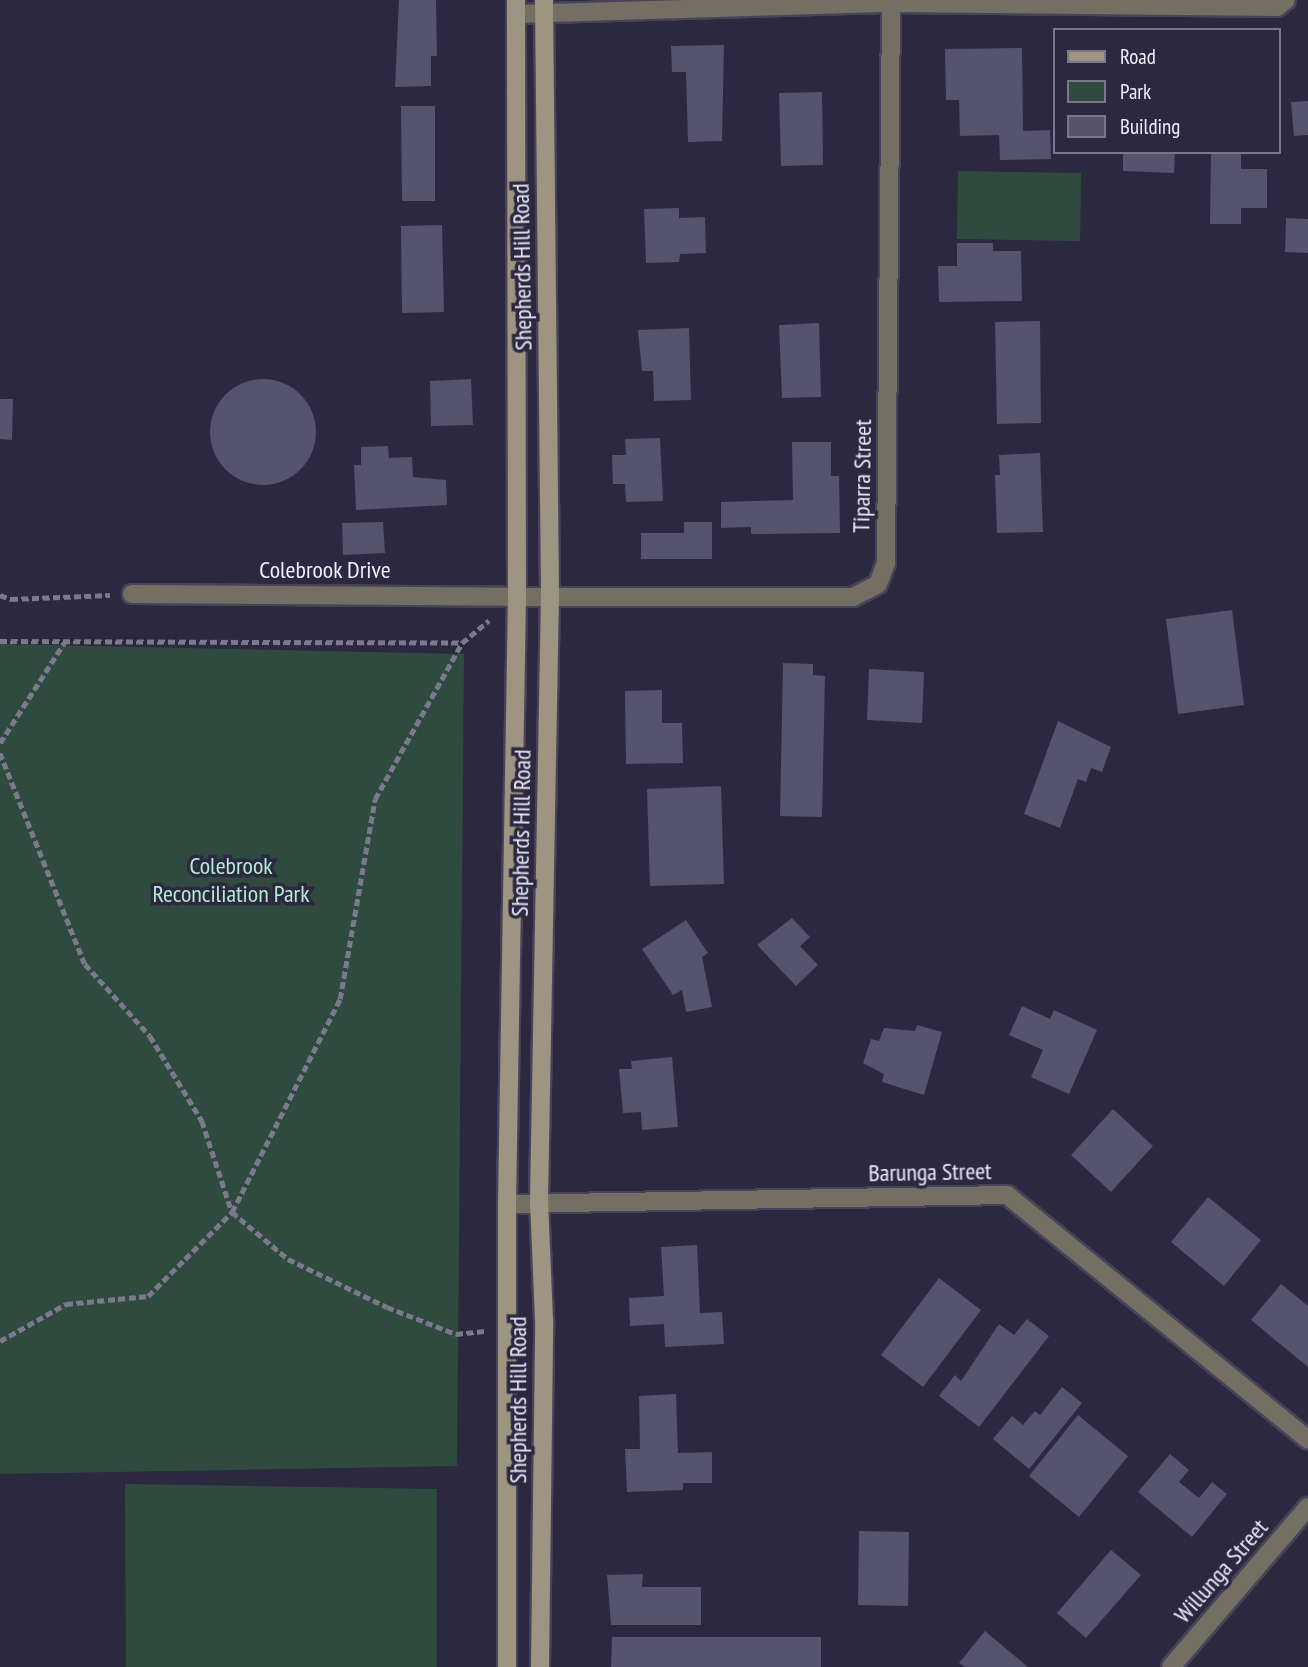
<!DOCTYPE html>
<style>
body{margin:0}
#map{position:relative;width:1308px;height:1667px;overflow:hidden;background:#2c283f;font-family:"PT Sans Narrow",sans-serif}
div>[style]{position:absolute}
.green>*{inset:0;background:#2f4b3f}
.building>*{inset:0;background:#55536d}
.round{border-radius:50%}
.path>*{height:4.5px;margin-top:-2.25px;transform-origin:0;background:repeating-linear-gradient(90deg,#7c798d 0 7px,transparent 0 10.5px)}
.roads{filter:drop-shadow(2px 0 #474459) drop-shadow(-2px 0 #474459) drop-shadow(0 2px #474459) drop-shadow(0 -2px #474459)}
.service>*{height:18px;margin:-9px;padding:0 9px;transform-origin:9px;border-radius:9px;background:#756f63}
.minor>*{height:18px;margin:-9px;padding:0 9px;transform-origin:9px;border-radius:9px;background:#756f63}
.secondary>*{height:18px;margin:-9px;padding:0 9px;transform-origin:9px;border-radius:9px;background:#9e9482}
span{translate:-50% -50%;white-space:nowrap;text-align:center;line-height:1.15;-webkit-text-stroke:7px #2c283f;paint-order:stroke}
.street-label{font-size:24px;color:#eeedfc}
.park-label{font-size:24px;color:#b1edd1}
.legend{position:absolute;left:1053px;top:28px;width:228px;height:126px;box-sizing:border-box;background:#2c283f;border:2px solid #7a778b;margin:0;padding:9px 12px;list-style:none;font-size:21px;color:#eeedfc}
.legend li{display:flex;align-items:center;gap:14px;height:35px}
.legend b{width:35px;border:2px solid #7a778b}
</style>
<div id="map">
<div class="green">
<i style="clip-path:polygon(958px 171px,1081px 173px,1080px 241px,957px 239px)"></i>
<i style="clip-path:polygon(0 644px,464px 654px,457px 1466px,0 1474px)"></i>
<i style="clip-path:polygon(125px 1484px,437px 1489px,437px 1667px,126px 1667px)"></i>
</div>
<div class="building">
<i style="clip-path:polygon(399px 0,436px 0,437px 56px,431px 56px,431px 86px,395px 87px)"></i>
<i style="clip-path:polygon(724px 45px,722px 141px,688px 142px,686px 72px,672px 72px,671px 46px)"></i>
<i style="clip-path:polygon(1022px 48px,1023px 131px,1050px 130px,1051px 159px,1000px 160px,999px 135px,960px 136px,959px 100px,946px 100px,945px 49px)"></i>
<i style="clip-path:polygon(822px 92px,823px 165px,781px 166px,779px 93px)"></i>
<i style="clip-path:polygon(1308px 101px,1308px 135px,1294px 136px,1291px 102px)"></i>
<i style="clip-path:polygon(401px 106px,435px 106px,435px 201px,402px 201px)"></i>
<i style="clip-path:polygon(1123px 152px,1175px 152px,1174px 173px,1123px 171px)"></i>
<i style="clip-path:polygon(1211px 152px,1241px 152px,1241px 169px,1267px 169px,1267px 208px,1241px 208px,1241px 224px,1210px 224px)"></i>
<i style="clip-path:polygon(679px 208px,679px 218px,705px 217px,706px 253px,680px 254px,679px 262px,646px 263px,644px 209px)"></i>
<i style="clip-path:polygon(1286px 218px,1308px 219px,1308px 253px,1285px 252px)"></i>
<i style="clip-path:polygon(442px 225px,444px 312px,402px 313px,401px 226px)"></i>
<i style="clip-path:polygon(957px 243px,993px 243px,993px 251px,1021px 251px,1022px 301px,939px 302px,938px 266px,957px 266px)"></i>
<i style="clip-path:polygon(1040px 321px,1041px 423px,997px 424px,995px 322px)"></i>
<i style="clip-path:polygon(819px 323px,821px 397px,782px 398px,779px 325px)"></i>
<i style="clip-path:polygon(689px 328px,691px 400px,654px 401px,653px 371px,642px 371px,638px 330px)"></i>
<i class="round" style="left:210px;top:379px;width:106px;height:106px"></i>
<i style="clip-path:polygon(471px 379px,473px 425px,431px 426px,430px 381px)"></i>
<i style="clip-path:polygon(0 399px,13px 399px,12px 440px,0 439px)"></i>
<i style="clip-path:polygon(660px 438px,663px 501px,626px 502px,625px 484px,613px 484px,612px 455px,626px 455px,625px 439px)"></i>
<i style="clip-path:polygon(792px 442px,831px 442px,831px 476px,839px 476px,840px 533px,751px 534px,751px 527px,721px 528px,721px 502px,793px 500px)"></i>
<i style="clip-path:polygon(388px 446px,389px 458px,412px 457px,413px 477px,446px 480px,447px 505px,356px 510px,354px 465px,361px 465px,361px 447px)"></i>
<i style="clip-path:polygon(1040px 453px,1043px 532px,997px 533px,995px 475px,1000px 475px,999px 455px)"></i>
<i style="clip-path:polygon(383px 522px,385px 553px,343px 555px,342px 523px)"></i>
<i style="clip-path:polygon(684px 522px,712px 522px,712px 559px,641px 559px,641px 533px,684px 533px)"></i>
<i style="clip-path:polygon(1232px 610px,1244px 705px,1178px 714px,1166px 619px)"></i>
<i style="clip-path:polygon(783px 663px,813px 664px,813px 675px,825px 676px,822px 817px,780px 816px)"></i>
<i style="clip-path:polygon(869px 669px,924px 672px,922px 723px,867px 720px)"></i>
<i style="clip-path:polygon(662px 690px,662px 723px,682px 723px,683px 763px,626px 764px,625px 691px)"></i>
<i style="clip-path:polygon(1058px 721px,1111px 747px,1102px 772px,1091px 768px,1086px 782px,1078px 779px,1060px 828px,1024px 814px)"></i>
<i style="clip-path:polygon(721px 786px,724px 884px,650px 886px,647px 789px)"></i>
<i style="clip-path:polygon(792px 918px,810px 937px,800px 946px,818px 965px,796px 986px,757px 945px)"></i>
<i style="clip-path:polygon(686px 920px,708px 953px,702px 957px,712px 1007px,686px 1012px,682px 990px,673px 995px,642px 949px)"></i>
<i style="clip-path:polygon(1022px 1006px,1050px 1019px,1054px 1010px,1097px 1030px,1069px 1094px,1031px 1077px,1043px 1050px,1009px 1035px)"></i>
<i style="clip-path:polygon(917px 1025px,942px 1032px,924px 1095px,882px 1082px,884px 1074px,863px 1063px,871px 1039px,879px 1041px,884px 1028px,915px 1031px)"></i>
<i style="clip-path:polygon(672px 1057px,678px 1127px,642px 1130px,641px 1112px,623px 1113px,619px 1069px,632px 1069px,631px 1061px)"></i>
<i style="clip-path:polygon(1113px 1109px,1153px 1146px,1111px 1192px,1071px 1155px)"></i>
<i style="clip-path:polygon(1208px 1197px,1261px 1240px,1224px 1286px,1171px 1242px)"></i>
<i style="clip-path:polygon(697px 1245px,700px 1313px,722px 1312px,724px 1344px,665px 1347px,664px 1324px,630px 1326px,629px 1298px,664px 1296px,661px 1247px)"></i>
<i style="clip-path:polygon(939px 1278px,981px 1310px,923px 1387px,881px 1355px)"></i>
<i style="clip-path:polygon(1281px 1284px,1308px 1306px,1308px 1367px,1251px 1320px)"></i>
<i style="clip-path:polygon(1027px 1319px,1049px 1336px,979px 1427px,939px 1396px,955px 1375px,961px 1381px,999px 1324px,1014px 1335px)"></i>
<i style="clip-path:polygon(1062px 1387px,1082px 1403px,1029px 1469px,993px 1439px,1012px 1416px,1023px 1425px,1035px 1411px,1040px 1415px)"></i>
<i style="clip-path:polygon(676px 1394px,678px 1453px,712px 1452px,712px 1483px,683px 1483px,683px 1490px,627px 1492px,625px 1449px,640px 1449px,639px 1396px)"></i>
<i style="clip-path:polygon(1078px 1415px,1128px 1456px,1079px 1517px,1029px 1476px)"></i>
<i style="clip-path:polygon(1170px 1454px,1189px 1470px,1179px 1482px,1199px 1498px,1212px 1482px,1227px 1494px,1192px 1537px,1138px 1492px)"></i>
<i style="clip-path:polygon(859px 1531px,909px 1532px,908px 1606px,858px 1605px)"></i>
<i style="clip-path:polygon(1111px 1550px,1141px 1575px,1086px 1638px,1057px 1613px)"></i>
<i style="clip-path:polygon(643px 1574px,642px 1587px,701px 1587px,701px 1625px,611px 1625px,607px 1575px)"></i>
<i style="clip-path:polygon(985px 1631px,1028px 1667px,965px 1667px,959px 1663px)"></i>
<i style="clip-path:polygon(612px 1637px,821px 1637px,821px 1667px,611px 1667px)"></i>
</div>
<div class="path">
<i style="left:0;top:595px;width:12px;rotate:20deg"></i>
<i style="left:11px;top:599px;width:99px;rotate:-2.3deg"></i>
<i style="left:0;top:641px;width:462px;rotate:0.2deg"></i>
<i style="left:462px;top:643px;width:35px;rotate:-40deg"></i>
<i style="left:0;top:743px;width:119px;rotate:-57.4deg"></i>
<i style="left:0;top:753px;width:227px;rotate:68.1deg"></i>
<i style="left:85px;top:964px;width:97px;rotate:47.9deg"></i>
<i style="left:150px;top:1036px;width:100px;rotate:58.5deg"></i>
<i style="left:202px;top:1121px;width:96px;rotate:71.8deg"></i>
<i style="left:232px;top:1212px;width:73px;rotate:40deg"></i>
<i style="left:288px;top:1259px;width:110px;rotate:25.9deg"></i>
<i style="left:387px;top:1307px;width:74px;rotate:21.4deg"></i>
<i style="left:456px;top:1334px;width:30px;rotate:-6deg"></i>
<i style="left:0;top:1341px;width:76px;rotate:-29.3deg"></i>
<i style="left:66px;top:1304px;width:82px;rotate:-5.6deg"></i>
<i style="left:148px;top:1296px;width:119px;rotate:-45deg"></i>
<i style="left:232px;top:1212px;width:239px;rotate:-63.1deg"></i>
<i style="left:340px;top:999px;width:203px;rotate:-80.1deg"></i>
<i style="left:375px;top:799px;width:179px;rotate:-60.9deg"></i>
</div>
<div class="roads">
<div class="service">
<i style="left:132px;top:594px;width:385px;rotate:0.4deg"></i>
</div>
<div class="minor">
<i style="left:516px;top:14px;width:375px;rotate:-1.7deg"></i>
<i style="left:891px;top:3px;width:386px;rotate:0.6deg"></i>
<i style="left:1277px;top:7px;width:11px;rotate:-38deg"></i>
<i style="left:517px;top:597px;width:336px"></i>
<i style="left:853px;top:597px;width:28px;rotate:-27deg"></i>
<i style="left:878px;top:584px;width:22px;rotate:-69deg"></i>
<i style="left:886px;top:563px;width:560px;rotate:-89.49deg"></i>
<i style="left:507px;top:1204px;width:500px;rotate:-1.03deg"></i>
<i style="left:1007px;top:1195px;width:388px;rotate:39.1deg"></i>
<i style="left:1171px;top:1667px;width:211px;rotate:-49.4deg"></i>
</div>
<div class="secondary">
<i style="left:507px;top:1667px;width:463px;rotate:-90deg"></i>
<i style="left:507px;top:1204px;width:607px;rotate:-89.06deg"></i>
<i style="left:517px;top:597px;width:597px;rotate:-90.1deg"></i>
<i style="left:540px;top:1667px;width:347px;rotate:-89.3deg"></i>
<i style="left:544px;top:1320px;width:120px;rotate:-92.4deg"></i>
<i style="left:539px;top:1200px;width:606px;rotate:-88.96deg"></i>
<i style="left:550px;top:594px;width:594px;rotate:-90.58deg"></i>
</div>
</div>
<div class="street-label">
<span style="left:522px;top:267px;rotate:-91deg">Shepherds Hill Road</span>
<span style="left:862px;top:476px;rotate:-89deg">Tiparra Street</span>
<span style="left:325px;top:570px">Colebrook Drive</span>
<span style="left:521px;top:833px;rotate:-89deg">Shepherds Hill Road</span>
<span style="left:930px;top:1172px;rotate:-1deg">Barunga Street</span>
<span style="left:518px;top:1400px;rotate:-90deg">Shepherds Hill Road</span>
<span style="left:1221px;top:1571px;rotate:-49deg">Willunga Street</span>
</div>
<div class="park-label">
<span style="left:231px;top:880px">Colebrook<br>Reconciliation Park</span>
</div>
<ul class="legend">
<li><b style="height:9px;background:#9e9482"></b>Road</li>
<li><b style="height:19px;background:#2f4b3f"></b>Park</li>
<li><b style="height:19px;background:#55536d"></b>Building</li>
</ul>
</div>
